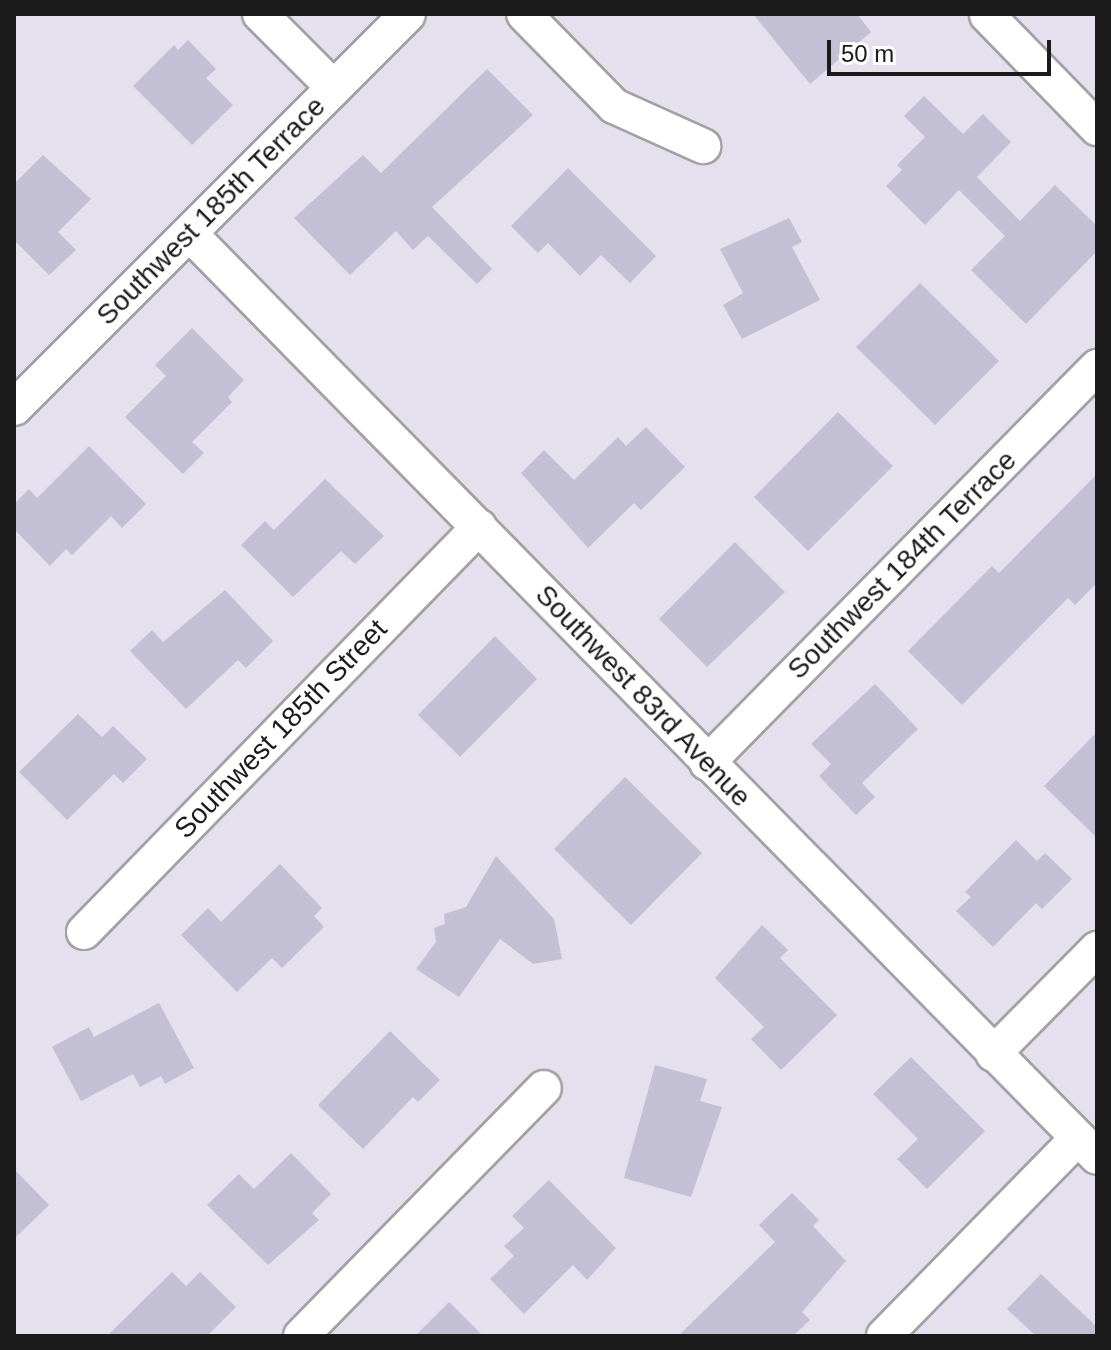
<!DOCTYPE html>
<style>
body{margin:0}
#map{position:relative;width:1111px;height:1350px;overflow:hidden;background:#e5e0ee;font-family:Arial,sans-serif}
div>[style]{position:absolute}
.building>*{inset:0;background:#c3c0d5}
.roads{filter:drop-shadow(2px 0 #a2a2a2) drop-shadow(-2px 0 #a2a2a2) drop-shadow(0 2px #a2a2a2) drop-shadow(0 -2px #a2a2a2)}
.street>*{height:34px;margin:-17px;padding:0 17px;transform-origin:17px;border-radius:17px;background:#fff}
span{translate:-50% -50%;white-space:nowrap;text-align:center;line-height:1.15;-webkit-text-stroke:8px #fff;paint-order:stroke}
.street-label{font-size:28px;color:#1b1b1b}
.frame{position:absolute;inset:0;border:16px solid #1b1b1b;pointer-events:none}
.scale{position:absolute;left:827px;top:40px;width:224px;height:36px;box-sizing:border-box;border:4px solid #1b1b1b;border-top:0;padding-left:10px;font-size:24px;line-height:28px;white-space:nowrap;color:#1b1b1b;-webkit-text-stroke:6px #fff;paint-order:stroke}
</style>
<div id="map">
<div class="building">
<i style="clip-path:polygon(753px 14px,857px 14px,871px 32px,810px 84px)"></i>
<i style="clip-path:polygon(188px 40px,216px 69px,206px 78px,233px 105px,192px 145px,133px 86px,174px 45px,178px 50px)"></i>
<i style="clip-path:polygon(487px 69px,533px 115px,432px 207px,492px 269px,477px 284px,428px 236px,413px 250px,396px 231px,350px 275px,294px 218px,363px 155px,381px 173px)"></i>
<i style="clip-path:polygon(924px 96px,963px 134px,983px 114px,1011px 142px,977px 177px,1020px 221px,1055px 185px,1097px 226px,1097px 251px,1026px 324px,971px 270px,1005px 236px,959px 190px,925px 225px,886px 186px,902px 170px,897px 165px,925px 137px,904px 116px)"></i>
<i style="clip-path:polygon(43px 155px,91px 199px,58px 232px,76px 250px,49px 275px,14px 240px,14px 184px)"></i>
<i style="clip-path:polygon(568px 168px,656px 256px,630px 283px,601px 255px,580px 276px,548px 243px,538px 253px,511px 226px)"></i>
<i style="clip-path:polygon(789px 218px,802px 242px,792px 247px,820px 300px,742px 339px,723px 305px,743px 293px,720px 249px)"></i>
<i style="clip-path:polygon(920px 283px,999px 361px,935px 425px,856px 347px)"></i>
<i style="clip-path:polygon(192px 328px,244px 380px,228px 397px,232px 402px,192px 442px,204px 453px,183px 474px,125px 417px,166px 376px,155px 365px)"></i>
<i style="clip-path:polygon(838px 412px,893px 466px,808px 551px,754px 497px)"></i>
<i style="clip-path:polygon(646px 427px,685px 467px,641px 510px,634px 503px,588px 548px,521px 473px,544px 450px,574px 480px,618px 437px,626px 446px)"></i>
<i style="clip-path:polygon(89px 446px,146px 504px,122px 528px,111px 516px,72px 555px,66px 549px,50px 566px,14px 529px,14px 504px,29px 489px,37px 498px)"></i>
<i style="clip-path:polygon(1097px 474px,1097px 583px,1075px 605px,1068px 598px,962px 705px,908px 651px,992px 566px,999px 573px)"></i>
<i style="clip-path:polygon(325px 479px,384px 536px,355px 564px,341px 551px,293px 597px,241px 545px,265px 521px,274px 530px)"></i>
<i style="clip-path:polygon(735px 542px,785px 592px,707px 667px,659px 619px)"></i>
<i style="clip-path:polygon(225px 590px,273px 641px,246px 668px,238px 660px,186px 709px,130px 651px,152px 630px,163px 642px)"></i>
<i style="clip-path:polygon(495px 636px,537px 679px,460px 757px,418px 715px)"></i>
<i style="clip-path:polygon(875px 684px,918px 729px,862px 783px,875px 797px,856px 815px,819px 776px,831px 764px,811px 744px)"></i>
<i style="clip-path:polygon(78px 714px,102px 737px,113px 726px,147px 759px,123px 783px,114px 774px,67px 820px,19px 772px)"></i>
<i style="clip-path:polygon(1097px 732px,1097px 838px,1044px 786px)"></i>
<i style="clip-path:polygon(625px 777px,702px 853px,631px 925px,554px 849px)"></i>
<i style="clip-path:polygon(1016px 840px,1037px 861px,1045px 853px,1072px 879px,1042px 909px,1036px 903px,993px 947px,956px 911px,971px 897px,965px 892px)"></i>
<i style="clip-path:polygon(496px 856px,554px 919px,562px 959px,533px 964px,500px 939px,459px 997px,416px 969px,436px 942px,434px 928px,445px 924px,444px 914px,466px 907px)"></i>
<i style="clip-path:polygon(280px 864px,322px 908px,314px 916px,324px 927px,282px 968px,272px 958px,237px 992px,181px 935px,208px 908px,221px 922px)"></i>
<i style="clip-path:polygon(762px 925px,788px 950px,780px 958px,837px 1015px,781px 1070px,751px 1039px,764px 1027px,715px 978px)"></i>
<i style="clip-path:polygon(159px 1003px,194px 1068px,165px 1084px,161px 1076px,140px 1087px,133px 1074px,81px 1101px,52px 1047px,89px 1027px,94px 1037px)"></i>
<i style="clip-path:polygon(390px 1031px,440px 1080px,418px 1102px,413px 1097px,363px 1149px,318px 1105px)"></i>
<i style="clip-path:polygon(911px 1057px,985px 1131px,927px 1189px,897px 1159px,918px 1139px,873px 1094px)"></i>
<i style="clip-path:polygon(655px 1065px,707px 1079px,700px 1101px,722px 1107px,691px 1197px,624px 1178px)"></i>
<i style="clip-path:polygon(291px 1153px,331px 1194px,312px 1213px,319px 1220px,268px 1265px,207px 1205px,239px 1174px,254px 1189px)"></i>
<i style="clip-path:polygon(14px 1169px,49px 1205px,14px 1239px)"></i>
<i style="clip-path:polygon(549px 1180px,616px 1248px,587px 1280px,573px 1265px,524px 1314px,490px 1279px,514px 1256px,504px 1246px,524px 1228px,512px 1216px)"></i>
<i style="clip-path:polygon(792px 1193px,819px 1220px,813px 1226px,846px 1261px,802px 1312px,810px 1320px,793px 1336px,678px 1336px,775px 1242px,759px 1225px)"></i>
<i style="clip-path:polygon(172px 1272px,186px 1286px,200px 1272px,236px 1307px,207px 1336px,107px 1336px)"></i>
<i style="clip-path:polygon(1041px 1274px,1097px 1327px,1097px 1336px,1036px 1336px,1007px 1309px)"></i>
<i style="clip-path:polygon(449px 1302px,483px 1336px,415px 1336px)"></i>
</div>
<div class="roads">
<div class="street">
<i style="left:260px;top:14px;width:105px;rotate:45deg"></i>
<i style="left:524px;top:14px;width:129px;rotate:45.6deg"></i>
<i style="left:614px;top:106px;width:98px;rotate:24.2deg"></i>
<i style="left:987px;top:15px;width:158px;rotate:45.8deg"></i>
<i style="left:189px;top:233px;width:1295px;rotate:45.5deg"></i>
<i style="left:14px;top:408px;width:557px;rotate:-45deg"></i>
<i style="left:707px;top:763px;width:556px;rotate:-45.44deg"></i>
<i style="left:84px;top:932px;width:566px;rotate:-45.72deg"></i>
<i style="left:993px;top:1054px;width:148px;rotate:-45.3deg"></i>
<i style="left:301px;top:1336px;width:347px;rotate:-45.6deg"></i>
<i style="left:884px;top:1336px;width:277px;rotate:-45.6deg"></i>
</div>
</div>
<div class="street-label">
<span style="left:211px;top:211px;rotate:-45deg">Southwest 185th Terrace</span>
<span style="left:902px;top:565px;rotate:-45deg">Southwest 184th Terrace</span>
<span style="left:643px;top:696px;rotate:46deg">Southwest 83rd Avenue</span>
<span style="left:281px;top:729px;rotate:-46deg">Southwest 185th Street</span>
</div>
<div class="frame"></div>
<div class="scale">50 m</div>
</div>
